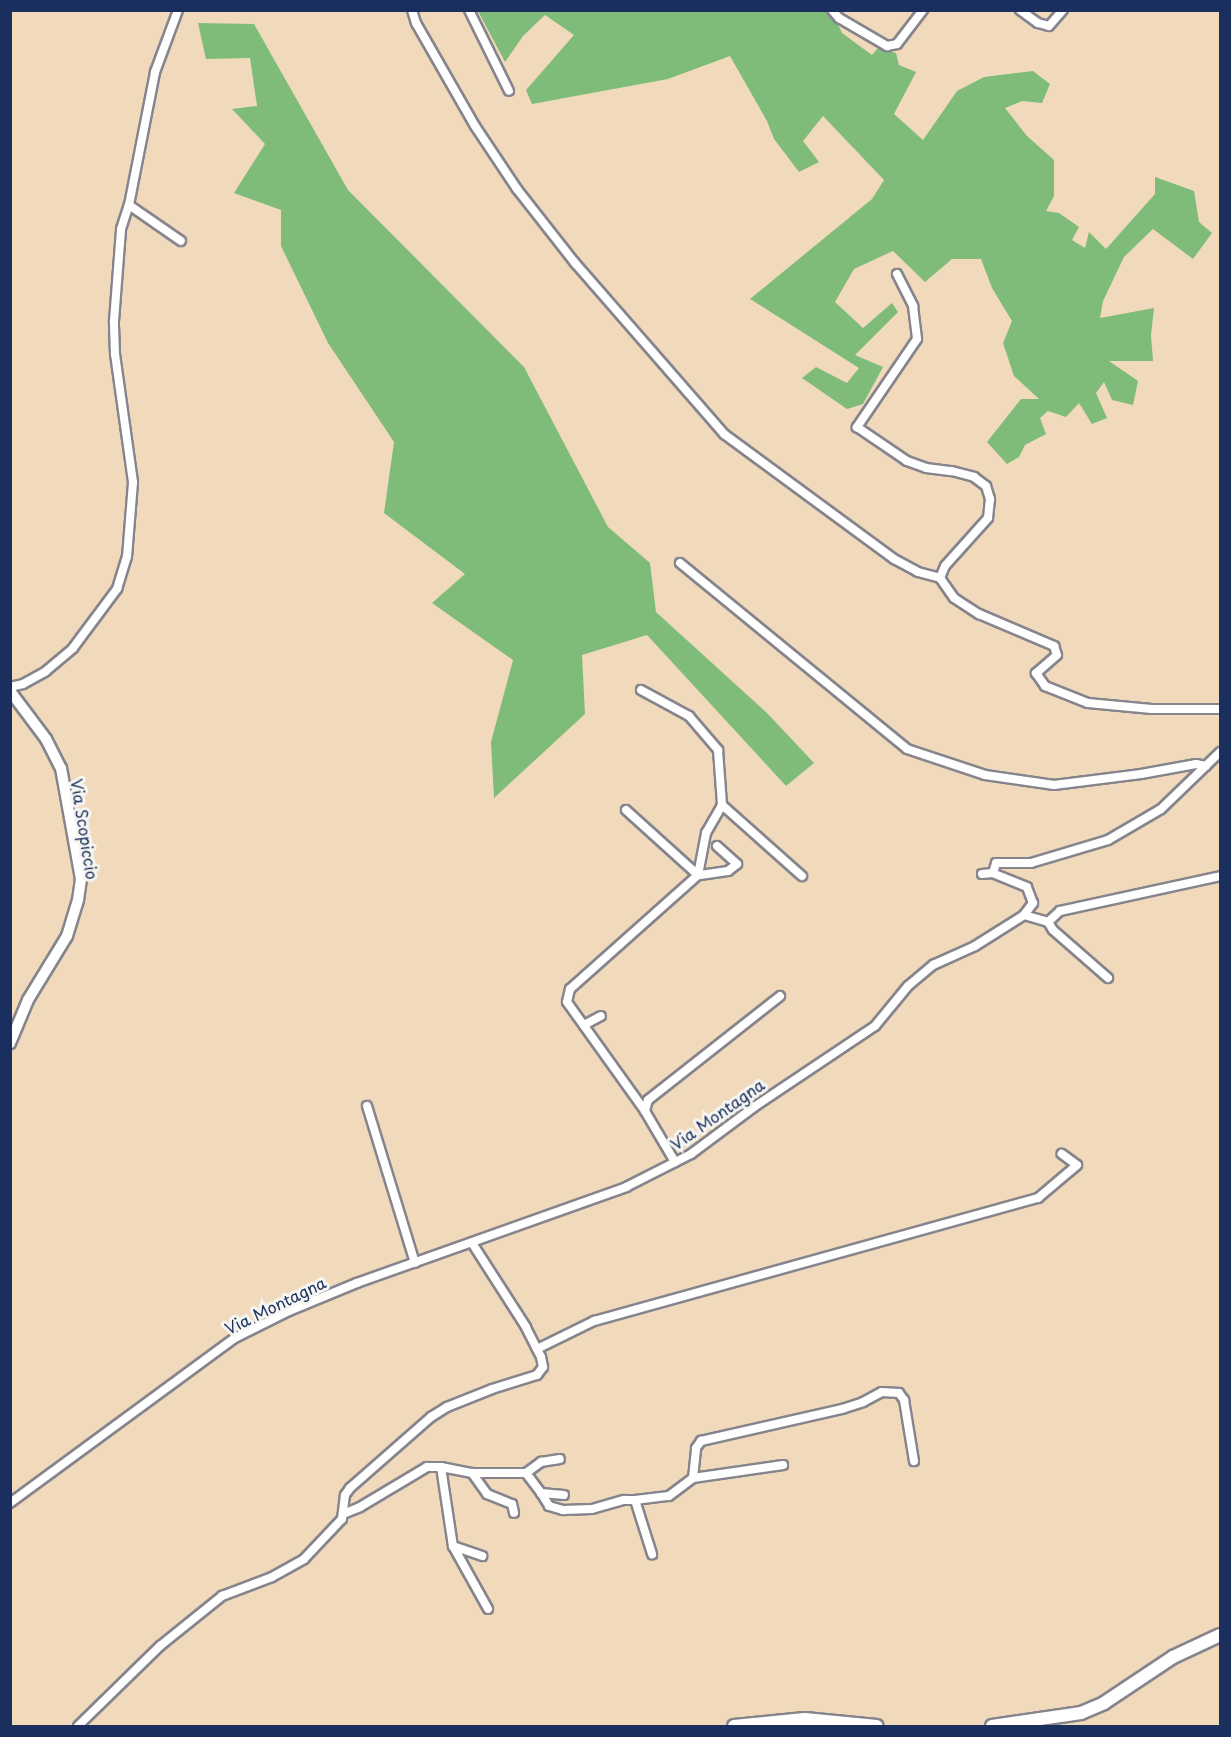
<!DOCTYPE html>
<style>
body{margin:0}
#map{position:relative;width:1231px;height:1737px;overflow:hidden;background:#f1dabb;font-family:"Playpen Sans",sans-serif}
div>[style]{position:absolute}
.forest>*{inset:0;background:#7fbc7a}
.roads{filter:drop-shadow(2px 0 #86848c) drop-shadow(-2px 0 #86848c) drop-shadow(0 2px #86848c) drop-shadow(0 -2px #86848c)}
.minor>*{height:8px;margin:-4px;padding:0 4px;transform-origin:4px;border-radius:4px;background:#fff}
.tertiary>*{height:10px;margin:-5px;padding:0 5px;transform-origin:5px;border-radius:5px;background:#fff}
.secondary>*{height:12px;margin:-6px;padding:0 6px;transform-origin:6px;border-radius:6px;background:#fff}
span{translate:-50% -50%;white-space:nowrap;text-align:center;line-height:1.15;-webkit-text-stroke:6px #f6f6f2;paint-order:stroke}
.street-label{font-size:16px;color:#1b2f5e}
.frame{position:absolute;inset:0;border:12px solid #1b2f5e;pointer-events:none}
</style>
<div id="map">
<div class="forest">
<i style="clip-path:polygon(478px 11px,832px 11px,842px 33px,872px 55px,878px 48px,896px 53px,899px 65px,916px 72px,894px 114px,923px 140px,957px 91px,984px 77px,1033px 71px,1050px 84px,1042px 103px,1022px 101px,1005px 108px,1027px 136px,1054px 160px,1054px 196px,1046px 211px,1059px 213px,1079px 227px,1072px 240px,1085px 248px,1089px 232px,1106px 249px,1155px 194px,1155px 177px,1194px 191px,1199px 222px,1212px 233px,1193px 259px,1153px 229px,1124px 257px,1103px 301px,1100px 318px,1154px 308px,1151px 335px,1153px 361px,1109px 361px,1138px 381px,1133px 405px,1112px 400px,1104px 382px,1096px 393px,1107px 418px,1092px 424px,1079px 403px,1066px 417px,1048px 411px,1040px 418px,1046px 434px,1025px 445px,1019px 457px,1007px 464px,987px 442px,1021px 399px,1039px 399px,1014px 376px,1003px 343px,1012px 321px,992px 288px,981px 259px,952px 259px,925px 282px,893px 251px,854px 269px,835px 302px,863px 328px,892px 303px,898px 312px,855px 355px,883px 367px,863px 404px,847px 409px,802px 378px,816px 367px,847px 383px,859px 368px,750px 299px,872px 199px,884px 180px,823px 116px,803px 141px,819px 162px,799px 172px,774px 139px,767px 121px,730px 56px,668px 79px,532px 104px,526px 90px,574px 35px,545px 15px,523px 36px,505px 62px)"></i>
<i style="clip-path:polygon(198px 23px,254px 24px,348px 190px,524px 367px,608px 527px,650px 563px,656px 612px,767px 713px,814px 763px,786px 786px,647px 635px,582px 655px,585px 714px,494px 798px,491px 742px,513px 660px,432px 603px,465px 574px,384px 513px,394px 442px,328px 343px,281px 246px,281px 210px,234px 193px,265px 144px,232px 109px,257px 106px,250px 58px,206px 59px)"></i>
</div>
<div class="roads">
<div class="minor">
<i style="left:412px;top:10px;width:14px;rotate:73deg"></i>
<i style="left:416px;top:23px;width:119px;rotate:60.2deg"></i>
<i style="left:475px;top:126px;width:76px;rotate:56.3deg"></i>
<i style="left:517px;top:189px;width:94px;rotate:51.9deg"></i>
<i style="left:575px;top:263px;width:227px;rotate:48.9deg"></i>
<i style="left:724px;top:434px;width:211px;rotate:36.3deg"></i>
<i style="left:894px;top:559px;width:27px;rotate:28deg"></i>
<i style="left:918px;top:572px;width:23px;rotate:15deg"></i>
<i style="left:469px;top:10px;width:90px;rotate:63.7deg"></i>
<i style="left:832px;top:10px;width:11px;rotate:49deg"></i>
<i style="left:839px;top:18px;width:56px;rotate:30.3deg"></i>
<i style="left:887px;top:46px;width:10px;rotate:-11deg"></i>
<i style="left:897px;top:44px;width:43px;rotate:-52.6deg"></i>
<i style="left:1020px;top:10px;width:22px;rotate:36deg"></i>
<i style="left:1038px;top:23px;width:11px;rotate:15deg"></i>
<i style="left:1049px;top:26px;width:21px;rotate:-49deg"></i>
<i style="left:129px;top:205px;width:63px;rotate:34.7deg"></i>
<i style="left:897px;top:274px;width:36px;rotate:63deg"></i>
<i style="left:913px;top:306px;width:33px;rotate:83deg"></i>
<i style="left:917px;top:339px;width:107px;rotate:124.3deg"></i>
<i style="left:857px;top:427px;width:60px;rotate:34.2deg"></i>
<i style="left:907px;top:461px;width:20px;rotate:20deg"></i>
<i style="left:926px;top:468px;width:26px;rotate:7deg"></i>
<i style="left:952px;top:471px;width:23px;rotate:15deg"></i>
<i style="left:974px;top:477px;width:15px;rotate:37deg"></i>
<i style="left:986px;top:486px;width:14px;rotate:73deg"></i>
<i style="left:990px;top:499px;width:19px;rotate:96deg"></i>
<i style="left:988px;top:518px;width:64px;rotate:131.9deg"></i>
<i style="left:945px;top:566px;width:13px;rotate:113deg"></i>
<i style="left:940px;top:578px;width:24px;rotate:55deg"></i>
<i style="left:954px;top:598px;width:30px;rotate:33deg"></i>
<i style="left:979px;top:614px;width:82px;rotate:23.1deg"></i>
<i style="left:1054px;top:646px;width:9px;rotate:72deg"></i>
<i style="left:1057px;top:655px;width:28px;rotate:139deg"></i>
<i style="left:1036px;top:673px;width:16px;rotate:55deg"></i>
<i style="left:1045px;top:686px;width:46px;rotate:21.6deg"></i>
<i style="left:1088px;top:703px;width:64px;rotate:5.4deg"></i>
<i style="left:1152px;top:709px;width:68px"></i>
<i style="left:680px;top:563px;width:293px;rotate:39.3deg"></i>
<i style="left:907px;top:749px;width:82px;rotate:18.4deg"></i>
<i style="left:985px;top:775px;width:70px;rotate:8.2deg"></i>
<i style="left:1054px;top:785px;width:88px;rotate:-7.2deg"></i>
<i style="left:1141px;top:774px;width:56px;rotate:-10.3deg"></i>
<i style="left:1196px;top:764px;width:10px;rotate:11deg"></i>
<i style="left:10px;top:687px;width:13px;rotate:-13deg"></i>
<i style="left:23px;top:684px;width:26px;rotate:-29deg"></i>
<i style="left:46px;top:671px;width:35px;rotate:-40deg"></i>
<i style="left:73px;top:648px;width:74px;rotate:-53.3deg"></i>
<i style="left:117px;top:589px;width:34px;rotate:-73deg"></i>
<i style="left:127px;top:557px;width:75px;rotate:-85.4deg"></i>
<i style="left:133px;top:482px;width:129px;rotate:-98deg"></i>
<i style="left:115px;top:354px;width:33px;rotate:-92deg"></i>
<i style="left:114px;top:321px;width:92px;rotate:-85.6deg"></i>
<i style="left:121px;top:229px;width:25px;rotate:-72deg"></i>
<i style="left:129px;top:205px;width:136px;rotate:-78.9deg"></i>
<i style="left:155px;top:72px;width:66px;rotate:-69.6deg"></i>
<i style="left:641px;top:690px;width:55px;rotate:28.4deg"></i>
<i style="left:689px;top:716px;width:45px;rotate:49.5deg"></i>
<i style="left:718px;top:750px;width:55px;rotate:85.8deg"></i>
<i style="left:626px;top:810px;width:97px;rotate:42.1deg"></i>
<i style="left:698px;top:875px;width:171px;rotate:138.3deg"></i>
<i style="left:570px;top:989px;width:13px;rotate:103deg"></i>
<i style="left:567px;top:1002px;width:134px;rotate:54.4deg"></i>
<i style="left:717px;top:846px;width:27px;rotate:42deg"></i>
<i style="left:737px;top:864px;width:11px;rotate:142deg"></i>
<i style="left:728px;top:871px;width:30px;rotate:172deg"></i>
<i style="left:698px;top:875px;width:43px;rotate:-79.2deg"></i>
<i style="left:706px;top:833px;width:32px;rotate:-60deg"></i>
<i style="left:722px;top:805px;width:107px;rotate:41.6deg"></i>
<i style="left:982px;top:874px;width:11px;rotate:-5deg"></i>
<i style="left:1024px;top:915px;width:25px;rotate:16deg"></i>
<i style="left:1048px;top:922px;width:16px;rotate:-43deg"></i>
<i style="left:1060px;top:911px;width:164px;rotate:-12.3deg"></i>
<i style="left:1048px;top:922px;width:9px;rotate:58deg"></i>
<i style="left:1053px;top:930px;width:73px;rotate:41.1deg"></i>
<i style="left:584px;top:1025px;width:19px;rotate:-28deg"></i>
<i style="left:367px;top:1106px;width:164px;rotate:73deg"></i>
<i style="left:675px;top:1162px;width:59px;rotate:-120.5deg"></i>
<i style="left:645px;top:1111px;width:11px;rotate:-75deg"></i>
<i style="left:648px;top:1100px;width:168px;rotate:-38.2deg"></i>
<i style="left:537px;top:1349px;width:64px;rotate:-26.2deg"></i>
<i style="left:594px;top:1321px;width:461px;rotate:-15.5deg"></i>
<i style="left:1038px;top:1198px;width:51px;rotate:-40.2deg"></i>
<i style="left:1077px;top:1165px;width:19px;rotate:-144deg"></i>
<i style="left:441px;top:1467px;width:80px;rotate:81.4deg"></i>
<i style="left:453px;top:1546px;width:31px;rotate:19deg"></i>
<i style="left:472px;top:1473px;width:26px;rotate:54deg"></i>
<i style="left:487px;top:1494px;width:27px;rotate:22deg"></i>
<i style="left:512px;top:1504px;width:9px;rotate:77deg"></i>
<i style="left:526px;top:1473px;width:25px;rotate:53deg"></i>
<i style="left:541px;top:1493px;width:23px;rotate:5deg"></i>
<i style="left:693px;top:1478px;width:91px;rotate:-8.2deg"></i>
<i style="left:541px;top:1493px;width:15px;rotate:58deg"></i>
<i style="left:549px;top:1506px;width:15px;rotate:16deg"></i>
<i style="left:563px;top:1510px;width:29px;rotate:-2deg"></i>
<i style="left:592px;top:1509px;width:33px;rotate:-16deg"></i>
<i style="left:624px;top:1500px;width:11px"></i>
<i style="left:635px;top:1500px;width:57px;rotate:72.5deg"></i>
<i style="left:635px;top:1500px;width:34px;rotate:-7deg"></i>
<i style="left:669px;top:1496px;width:30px;rotate:-37deg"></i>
<i style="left:693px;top:1478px;width:30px;rotate:-84deg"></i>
<i style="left:696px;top:1448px;width:9px;rotate:-54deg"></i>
<i style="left:701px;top:1441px;width:145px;rotate:-12.8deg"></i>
<i style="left:842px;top:1409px;width:22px;rotate:-18deg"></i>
<i style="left:863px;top:1402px;width:21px;rotate:-28deg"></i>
<i style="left:882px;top:1392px;width:17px;rotate:3deg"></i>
<i style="left:899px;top:1393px;width:9px;rotate:54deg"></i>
<i style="left:904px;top:1400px;width:62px;rotate:80.7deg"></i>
<i style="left:10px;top:1503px;width:279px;rotate:-36.3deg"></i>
<i style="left:235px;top:1338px;width:60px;rotate:-26.6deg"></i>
<i style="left:289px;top:1311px;width:74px;rotate:-22.4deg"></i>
<i style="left:357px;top:1283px;width:286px;rotate:-19.6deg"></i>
<i style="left:626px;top:1187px;width:73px;rotate:-26.9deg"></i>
<i style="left:691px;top:1154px;width:79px;rotate:-36.7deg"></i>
<i style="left:754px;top:1107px;width:146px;rotate:-33.8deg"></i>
<i style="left:875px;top:1026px;width:52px;rotate:-50.5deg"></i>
<i style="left:908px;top:986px;width:33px;rotate:-40deg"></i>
<i style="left:933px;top:965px;width:46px;rotate:-24.3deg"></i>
<i style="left:975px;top:946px;width:58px;rotate:-32.3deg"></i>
<i style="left:1024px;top:915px;width:15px;rotate:-53deg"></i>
<i style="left:1033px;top:903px;width:17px;rotate:-111deg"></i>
<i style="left:1027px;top:887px;width:37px;rotate:-158deg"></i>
<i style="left:993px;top:873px;width:10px;rotate:-73deg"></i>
<i style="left:996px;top:863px;width:35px"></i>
<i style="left:1031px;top:863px;width:80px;rotate:-16.6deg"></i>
<i style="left:1108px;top:840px;width:61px;rotate:-30.3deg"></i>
<i style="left:1161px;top:809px;width:82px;rotate:-44deg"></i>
<i style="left:343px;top:1514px;width:18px;rotate:-22deg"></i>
<i style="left:360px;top:1507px;width:78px;rotate:-30.8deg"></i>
<i style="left:427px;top:1467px;width:14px"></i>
<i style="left:441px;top:1467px;width:32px;rotate:11deg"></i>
<i style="left:472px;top:1473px;width:54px"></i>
<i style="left:526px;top:1473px;width:19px;rotate:-36deg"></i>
<i style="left:541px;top:1462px;width:19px;rotate:-9deg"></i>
<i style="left:453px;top:1546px;width:72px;rotate:60.9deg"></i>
<i style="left:78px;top:1726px;width:115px;rotate:-44.3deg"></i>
<i style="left:160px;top:1646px;width:80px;rotate:-38.9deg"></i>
<i style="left:222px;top:1596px;width:53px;rotate:-20.8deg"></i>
<i style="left:272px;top:1577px;width:37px;rotate:-29deg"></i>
<i style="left:304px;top:1559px;width:55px;rotate:-46.5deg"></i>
<i style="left:342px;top:1519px;width:24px;rotate:-83deg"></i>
<i style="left:345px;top:1495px;width:9px;rotate:-54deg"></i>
<i style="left:350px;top:1488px;width:108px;rotate:-41.2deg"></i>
<i style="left:431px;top:1417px;width:19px;rotate:-32deg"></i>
<i style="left:447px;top:1407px;width:48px;rotate:-21.8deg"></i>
<i style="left:492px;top:1389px;width:47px;rotate:-17.3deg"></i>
<i style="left:537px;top:1375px;width:10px;rotate:-53deg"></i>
<i style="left:543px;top:1367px;width:10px;rotate:-101deg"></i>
<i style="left:541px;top:1357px;width:34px;rotate:-117deg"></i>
<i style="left:526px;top:1327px;width:100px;rotate:-122.7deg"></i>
</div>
<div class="tertiary">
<i style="left:10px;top:691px;width:60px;rotate:53.1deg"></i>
<i style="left:46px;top:739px;width:33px;rotate:63deg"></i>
<i style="left:61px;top:768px;width:113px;rotate:79.8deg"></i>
<i style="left:81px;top:879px;width:21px;rotate:98deg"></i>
<i style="left:78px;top:900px;width:38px;rotate:107deg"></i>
<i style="left:67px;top:936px;width:75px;rotate:121.4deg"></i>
<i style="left:28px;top:1000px;width:47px;rotate:112.7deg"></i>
</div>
<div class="secondary">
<i style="left:734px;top:1726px;width:71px;rotate:-5.6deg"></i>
<i style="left:805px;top:1719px;width:72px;rotate:5.6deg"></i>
<i style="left:992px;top:1726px;width:90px;rotate:-8.3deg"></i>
<i style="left:1081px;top:1713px;width:25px;rotate:-23deg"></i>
<i style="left:1104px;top:1703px;width:83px;rotate:-33.7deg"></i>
<i style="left:1173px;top:1657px;width:52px;rotate:-25.1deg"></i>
</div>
</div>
<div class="street-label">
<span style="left:85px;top:829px;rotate:81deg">Via Scopiccio</span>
<span style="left:717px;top:1114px;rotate:-35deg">Via Montagna</span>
<span style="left:275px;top:1305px;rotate:-26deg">Via Montagna</span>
</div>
<div class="frame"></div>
</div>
